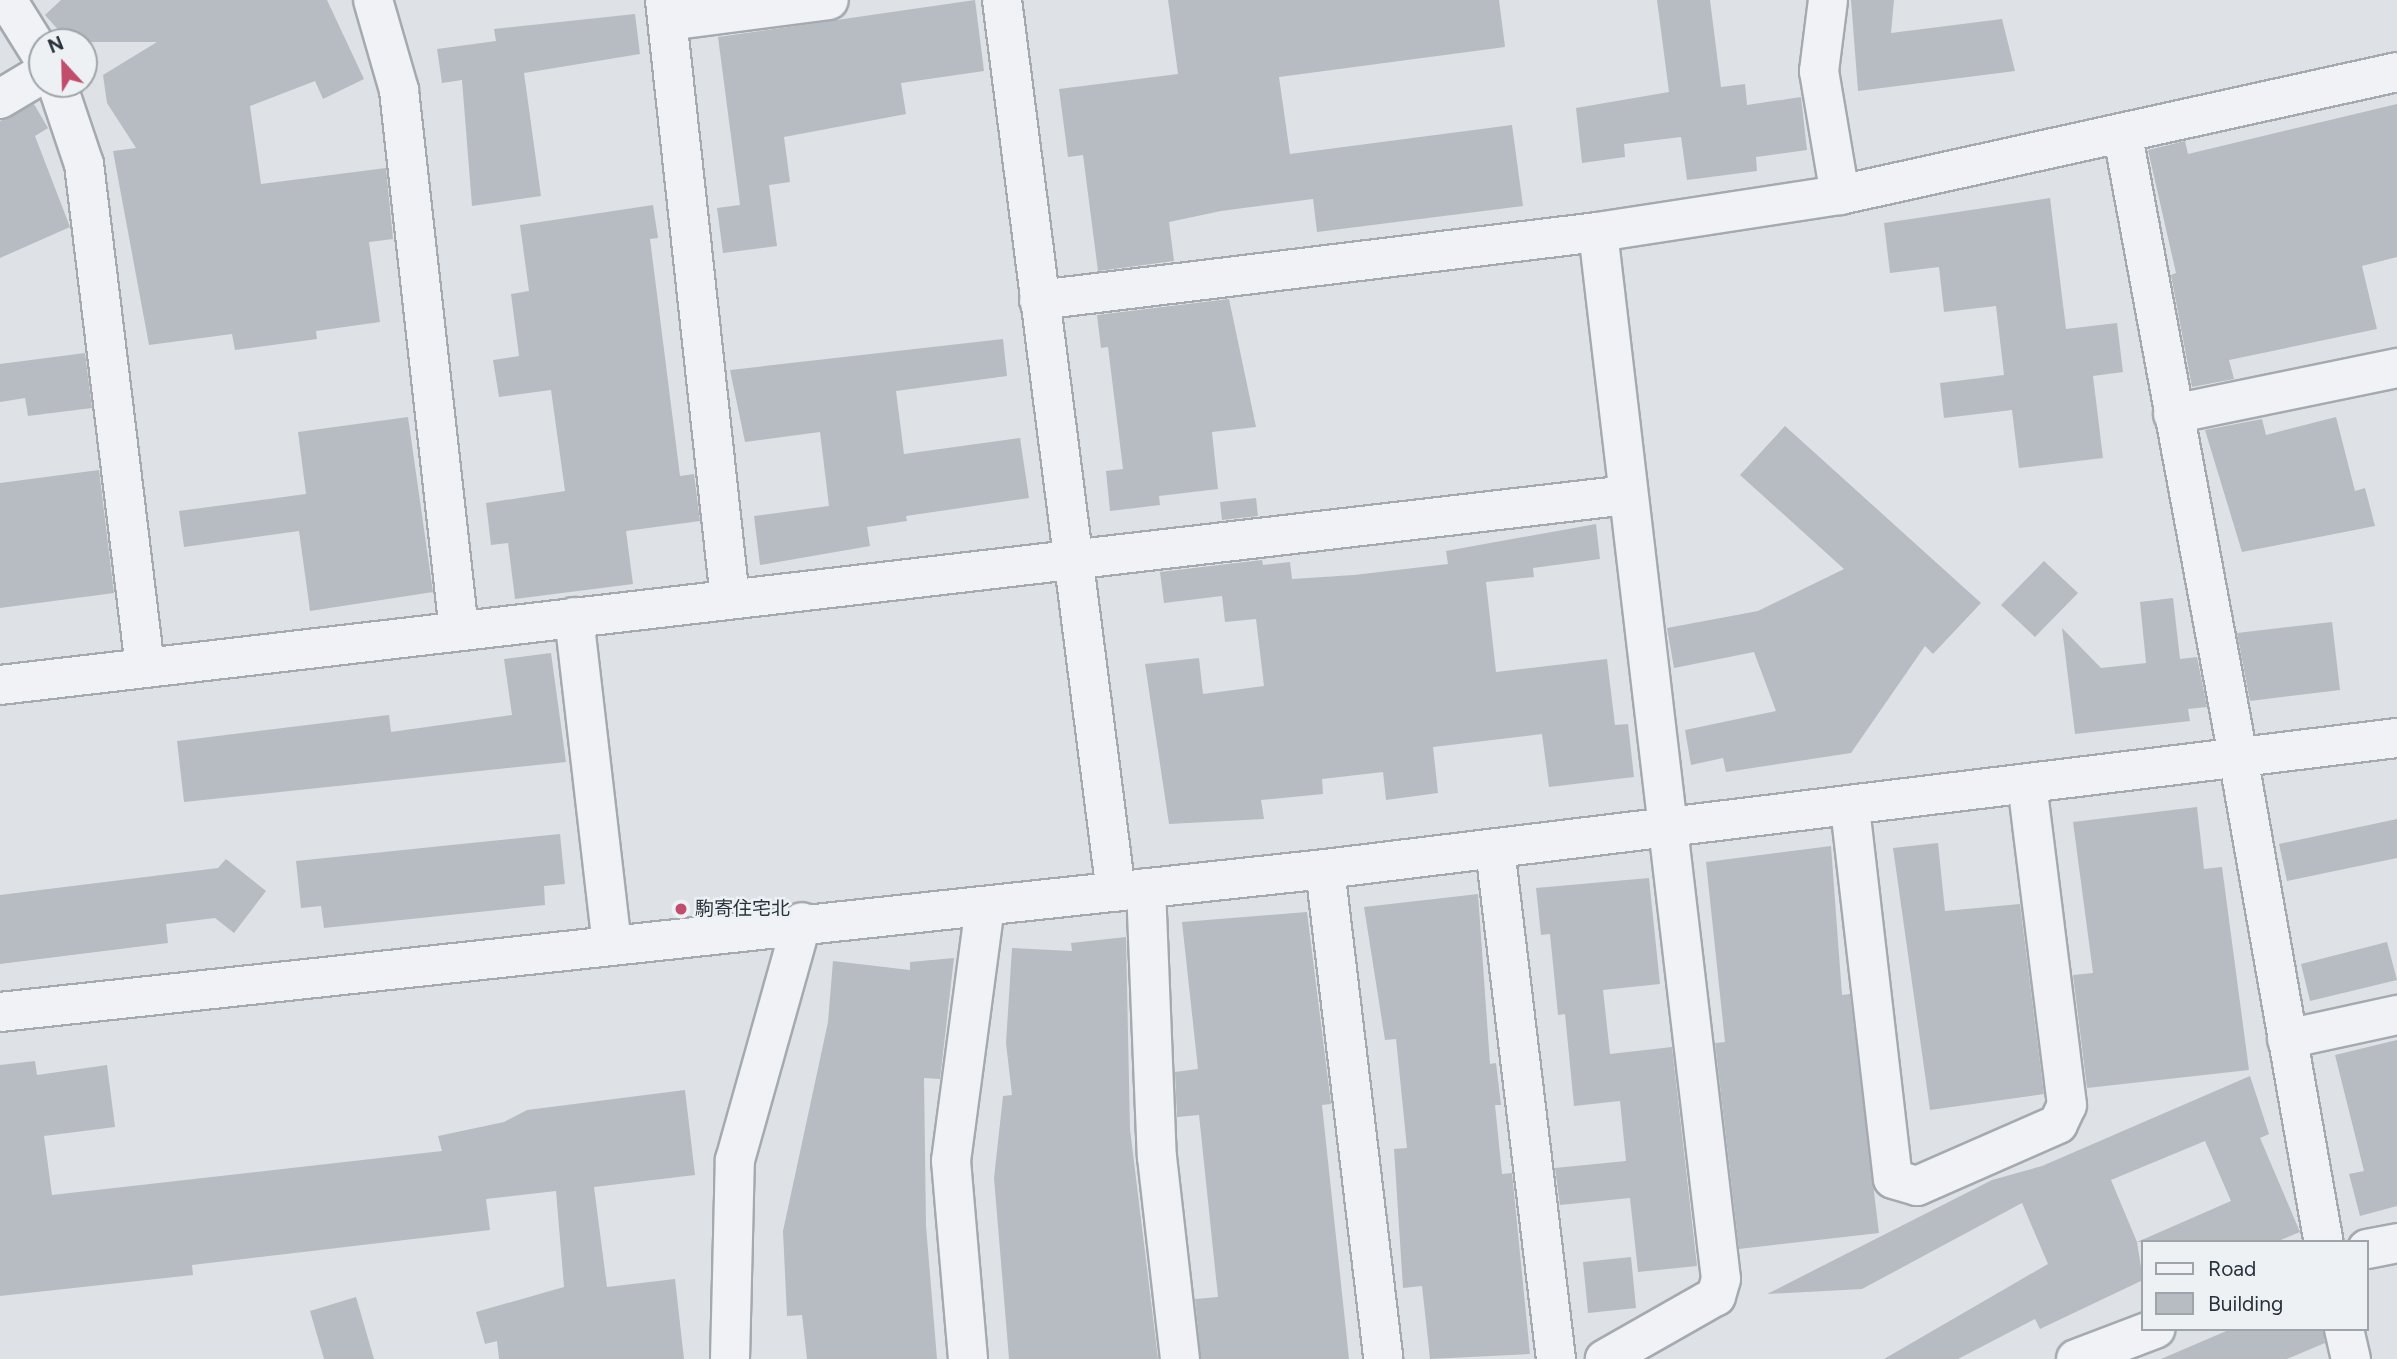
<!DOCTYPE html>
<meta charset="utf-8">
<style>
body{margin:0}
#map{position:relative;width:2397px;height:1359px;overflow:hidden;background:#dee2e6;font-family:Figtree,"Noto Sans JP",sans-serif}
div>[style]{position:absolute}
.building>*{inset:0;background:#b6bcc2}
.roads{filter:drop-shadow(2px 0 #a4aab0) drop-shadow(-2px 0 #a4aab0) drop-shadow(0 2px #a4aab0) drop-shadow(0 -2px #a4aab0)}
.minor>*{height:38px;margin:-19px;padding:0 19px;transform-origin:19px;border-radius:19px;background:#f0f2f5}
.tertiary>*{height:38px;margin:-19px;padding:0 19px;transform-origin:19px;border-radius:19px;background:#f0f2f5}
.dots>*{width:19px;height:19px;translate:-50% -50%;box-sizing:border-box;border:4px solid #edf1f4;border-radius:50%}
span{translate:-50% -50%;white-space:nowrap;text-align:center;line-height:1.15;-webkit-text-stroke:5px #edf1f4;paint-order:stroke}
.poi-label{font-size:19px;color:#28323c}
.left{translate:0 -50%;text-align:left}
.legend{position:absolute;left:2141px;top:1240px;width:228px;height:91px;box-sizing:border-box;background:#edf1f4;border:2px solid #9ea5aa;margin:0;padding:9px 12px;list-style:none;font-size:21px;color:#28323c}
.legend li{display:flex;align-items:center;gap:14px;height:35px}
.legend b{width:35px;border:2px solid #9ea5aa}
.north{position:absolute;left:28px;top:28px;width:70px;height:70px;box-sizing:border-box;background:#edf1f4;border:2px solid #9ea5aa;border-radius:50%;rotate:338deg;font-size:19px;font-weight:700;line-height:28px;text-align:center;color:#28323c}
.north::after{content:'';display:block;margin:auto;width:24px;height:32px;background:#c24c6b;clip-path:polygon(50% 0,100% 100%,50% 72%,0 100%)}
</style>
<div id="map">
<div class="building">
<i style="clip-path:polygon(61px 0,327px 0,364px 79px,323px 99px,315px 81px,250px 106px,261px 184px,386px 168px,393px 239px,369px 242px,380px 322px,316px 331px,317px 339px,235px 350px,232px 334px,149px 345px,113px 151px,136px 148px,107px 103px,103px 75px,157px 42px,69px 42px,45px 15px)"></i>
<i style="clip-path:polygon(975px 0,984px 71px,901px 83px,906px 114px,784px 137px,790px 182px,769px 185px,777px 246px,723px 253px,717px 208px,740px 205px,718px 37px)"></i>
<i style="clip-path:polygon(1168px 0,1499px 0,1505px 47px,1279px 77px,1290px 154px,1512px 125px,1523px 206px,1317px 232px,1313px 199px,1221px 211px,1169px 222px,1174px 261px,1098px 271px,1083px 155px,1068px 157px,1059px 89px,1178px 74px)"></i>
<i style="clip-path:polygon(1657px 0,1710px 0,1721px 87px,1745px 84px,1747px 105px,1801px 97px,1807px 150px,1756px 157px,1757px 171px,1687px 180px,1681px 137px,1624px 144px,1625px 157px,1582px 163px,1576px 108px,1669px 92px)"></i>
<i style="clip-path:polygon(1851px 0,1894px 0,1891px 33px,2002px 19px,2015px 71px,1858px 91px)"></i>
<i style="clip-path:polygon(635px 14px,640px 54px,524px 73px,541px 196px,472px 206px,462px 80px,442px 83px,437px 49px,496px 41px,494px 29px)"></i>
<i style="clip-path:polygon(34px 104px,48px 128px,35px 136px,70px 227px,0 258px,0 121px)"></i>
<i style="clip-path:polygon(2397px 104px,2397px 257px,2362px 266px,2377px 329px,2229px 360px,2234px 379px,2192px 387px,2171px 275px,2176px 273px,2148px 150px,2185px 141px,2188px 154px)"></i>
<i style="clip-path:polygon(2050px 198px,2066px 329px,2117px 323px,2123px 372px,2093px 376px,2103px 458px,2019px 468px,2012px 410px,1944px 418px,1940px 383px,2004px 375px,1996px 306px,1944px 312px,1939px 267px,1890px 273px,1884px 223px)"></i>
<i style="clip-path:polygon(653px 205px,658px 238px,650px 239px,680px 476px,694px 474px,700px 521px,626px 531px,633px 584px,515px 599px,508px 543px,491px 545px,486px 503px,565px 491px,551px 390px,499px 397px,493px 360px,519px 356px,511px 294px,529px 291px,520px 225px)"></i>
<i style="clip-path:polygon(1229px 299px,1256px 427px,1212px 432px,1218px 489px,1159px 496px,1160px 505px,1110px 511px,1106px 471px,1123px 469px,1108px 347px,1101px 348px,1097px 315px)"></i>
<i style="clip-path:polygon(1003px 339px,1007px 376px,896px 391px,904px 454px,1020px 438px,1029px 498px,906px 516px,907px 521px,867px 527px,870px 546px,760px 565px,754px 516px,829px 506px,820px 432px,745px 442px,730px 370px)"></i>
<i style="clip-path:polygon(85px 353px,92px 408px,28px 416px,25px 398px,0 402px,0 364px)"></i>
<i style="clip-path:polygon(408px 417px,433px 592px,310px 611px,299px 531px,184px 547px,179px 511px,306px 494px,298px 432px)"></i>
<i style="clip-path:polygon(2336px 417px,2355px 491px,2365px 488px,2375px 526px,2242px 552px,2205px 430px,2262px 419px,2266px 435px)"></i>
<i style="clip-path:polygon(1785px 426px,1981px 603px,1933px 654px,1925px 646px,1851px 753px,1726px 772px,1723px 758px,1691px 765px,1685px 730px,1776px 711px,1754px 652px,1674px 668px,1667px 628px,1758px 611px,1844px 569px,1740px 475px)"></i>
<i style="clip-path:polygon(99px 470px,114px 593px,0 608px,0 483px)"></i>
<i style="clip-path:polygon(1256px 498px,1258px 516px,1222px 520px,1220px 502px)"></i>
<i style="clip-path:polygon(1596px 524px,1600px 559px,1533px 568px,1534px 577px,1486px 582px,1496px 672px,1607px 659px,1615px 725px,1628px 724px,1634px 777px,1549px 787px,1542px 734px,1433px 747px,1438px 793px,1386px 800px,1383px 772px,1322px 779px,1323px 794px,1261px 800px,1264px 819px,1169px 824px,1145px 664px,1199px 658px,1203px 694px,1264px 686px,1256px 619px,1225px 622px,1222px 596px,1164px 603px,1160px 572px,1262px 560px,1263px 565px,1290px 562px,1292px 579px,1354px 575px,1448px 564px,1446px 551px)"></i>
<i style="clip-path:polygon(2044px 561px,2078px 593px,2035px 637px,2001px 605px)"></i>
<i style="clip-path:polygon(2173px 598px,2180px 659px,2197px 657px,2207px 707px,2188px 709px,2190px 721px,2075px 734px,2062px 628px,2101px 668px,2146px 663px,2140px 602px)"></i>
<i style="clip-path:polygon(2332px 622px,2340px 690px,2250px 701px,2237px 633px)"></i>
<i style="clip-path:polygon(551px 653px,566px 762px,184px 802px,177px 741px,389px 715px,391px 732px,512px 715px,504px 659px)"></i>
<i style="clip-path:polygon(2197px 807px,2204px 869px,2222px 867px,2249px 1070px,2087px 1088px,2073px 975px,2093px 973px,2073px 822px)"></i>
<i style="clip-path:polygon(2397px 819px,2397px 858px,2287px 881px,2279px 844px)"></i>
<i style="clip-path:polygon(560px 834px,565px 884px,544px 886px,545px 905px,324px 928px,321px 906px,301px 908px,296px 861px)"></i>
<i style="clip-path:polygon(1938px 843px,1945px 911px,2020px 904px,2044px 1094px,1930px 1110px,1893px 848px)"></i>
<i style="clip-path:polygon(1831px 846px,1842px 995px,1850px 994px,1879px 1233px,1739px 1249px,1715px 1043px,1725px 1042px,1706px 862px)"></i>
<i style="clip-path:polygon(226px 859px,266px 891px,234px 933px,215px 918px,166px 924px,168px 943px,0 964px,0 895px,218px 868px)"></i>
<i style="clip-path:polygon(1649px 878px,1660px 984px,1603px 990px,1610px 1054px,1672px 1047px,1697px 1266px,1638px 1272px,1630px 1198px,1560px 1205px,1555px 1168px,1626px 1161px,1620px 1101px,1574px 1106px,1565px 1014px,1558px 1015px,1550px 934px,1541px 935px,1536px 888px)"></i>
<i style="clip-path:polygon(1478px 894px,1490px 1064px,1496px 1063px,1501px 1105px,1495px 1105px,1502px 1174px,1512px 1173px,1530px 1354px,1430px 1359px,1422px 1286px,1403px 1288px,1394px 1149px,1407px 1148px,1396px 1039px,1385px 1040px,1364px 907px)"></i>
<i style="clip-path:polygon(1307px 912px,1331px 1104px,1322px 1105px,1349px 1359px,1201px 1359px,1195px 1299px,1218px 1297px,1199px 1115px,1177px 1117px,1175px 1072px,1198px 1069px,1182px 922px)"></i>
<i style="clip-path:polygon(1126px 937px,1130px 1129px,1158px 1359px,1009px 1359px,994px 1178px,1003px 1096px,1012px 1095px,1006px 1043px,1012px 948px,1072px 951px,1071px 943px)"></i>
<i style="clip-path:polygon(2387px 942px,2397px 980px,2310px 1001px,2301px 964px)"></i>
<i style="clip-path:polygon(954px 958px,940px 1079px,924px 1078px,926px 1226px,937px 1359px,807px 1359px,802px 1315px,787px 1316px,783px 1231px,828px 1022px,833px 961px,910px 970px,910px 962px)"></i>
<i style="clip-path:polygon(2397px 1040px,2397px 1206px,2360px 1216px,2349px 1174px,2364px 1171px,2335px 1055px)"></i>
<i style="clip-path:polygon(35px 1061px,37px 1075px,107px 1065px,115px 1127px,44px 1136px,52px 1195px,442px 1151px,438px 1136px,504px 1122px,527px 1110px,685px 1090px,695px 1175px,594px 1187px,607px 1287px,675px 1279px,684px 1359px,499px 1359px,497px 1341px,485px 1344px,476px 1312px,564px 1287px,556px 1191px,486px 1199px,490px 1230px,192px 1265px,193px 1275px,0 1296px,0 1065px)"></i>
<i style="clip-path:polygon(evenodd,2250px 1076px,2269px 1134px,2260px 1138px,2300px 1232px,2276px 1242px,2137px 1242px,2143px 1280px,2040px 1329px,2035px 1319px,1958px 1359px,1884px 1359px,2048px 1264px,2022px 1203px,1862px 1289px,1767px 1294px,1992px 1180px,2042px 1166px,2250px 1076px,2205px 1141px,2231px 1201px,2137px 1242px,2111px 1180px,2205px 1141px)"></i>
<i style="clip-path:polygon(1631px 1257px,1636px 1308px,1588px 1313px,1583px 1262px)"></i>
<i style="clip-path:polygon(356px 1297px,374px 1359px,324px 1359px,310px 1311px)"></i>
<i style="clip-path:polygon(2231px 1329px,2323px 1329px,2325px 1343px,2287px 1359px,2161px 1359px)"></i>
</div>
<div class="roads">
<div class="minor">
<i style="left:7px;top:0;width:66px;rotate:58deg"></i>
<i style="left:373px;top:0;width:94px;rotate:73.9deg"></i>
<i style="left:399px;top:90px;width:544px;rotate:83.67deg"></i>
<i style="left:665px;top:0;width:603px;rotate:83.81deg"></i>
<i style="left:1828px;top:0;width:72px;rotate:97.2deg"></i>
<i style="left:1819px;top:71px;width:126px;rotate:80.4deg"></i>
<i style="left:668px;top:21px;width:162px;rotate:-7.4deg"></i>
<i style="left:57px;top:84px;width:84px;rotate:71.4deg"></i>
<i style="left:84px;top:164px;width:507px;rotate:83.09deg"></i>
<i style="left:0;top:99px;width:49px;rotate:-30.8deg"></i>
<i style="left:2123px;top:136px;width:637px;rotate:79.5deg"></i>
<i style="left:1598px;top:232px;width:1054px;rotate:83.3deg"></i>
<i style="left:1721px;top:1279px;width:18px;rotate:106deg"></i>
<i style="left:1716px;top:1296px;width:128px;rotate:150.4deg"></i>
<i style="left:1039px;top:300px;width:563px;rotate:-6.94deg"></i>
<i style="left:1598px;top:232px;width:245px;rotate:-8.7deg"></i>
<i style="left:1840px;top:195px;width:570px;rotate:-12.45deg"></i>
<i style="left:2173px;top:414px;width:229px;rotate:-11.6deg"></i>
<i style="left:574px;top:617px;width:328px;rotate:83.4deg"></i>
<i style="left:0;top:685px;width:1639px;rotate:-6.66deg"></i>
<i style="left:1850px;top:808px;width:373px;rotate:83.4deg"></i>
<i style="left:1893px;top:1179px;width:25px;rotate:16deg"></i>
<i style="left:1917px;top:1186px;width:154px;rotate:-23.7deg"></i>
<i style="left:2058px;top:1124px;width:21px;rotate:-65deg"></i>
<i style="left:2067px;top:1105px;width:322px;rotate:-97.1deg"></i>
<i style="left:1495px;top:849px;width:514px;rotate:83.18deg"></i>
<i style="left:1325px;top:869px;width:493px;rotate:83.2deg"></i>
<i style="left:1146px;top:888px;width:269px;rotate:87.7deg"></i>
<i style="left:1157px;top:1157px;width:203px;rotate:83.5deg"></i>
<i style="left:2287px;top:1039px;width:113px;rotate:-12.3deg"></i>
<i style="left:2367px;top:1249px;width:31px;rotate:-11deg"></i>
<i style="left:730px;top:1359px;width:199px;rotate:-88.6deg"></i>
<i style="left:735px;top:1160px;width:247px;rotate:-74.3deg"></i>
<i style="left:968px;top:1359px;width:199px;rotate:-94.9deg"></i>
<i style="left:951px;top:1161px;width:257px;rotate:-82.4deg"></i>
<i style="left:2076px;top:1359px;width:85px;rotate:-20.8deg"></i>
</div>
<div class="tertiary">
<i style="left:1002px;top:0;width:899px;rotate:82.72deg"></i>
<i style="left:2239px;top:762px;width:487px;rotate:80deg"></i>
<i style="left:0;top:1012px;width:1333px;rotate:-6.16deg"></i>
<i style="left:1325px;top:869px;width:1080px;rotate:-6.97deg"></i>
<i style="left:2344px;top:1329px;width:31px;rotate:77deg"></i>
</div>
</div>
<div class="dots">
<i style="left:681px;top:909px;background:#c24c6b"></i>
</div>
<div class="poi-label">
<span class="left" style="left:695px;top:909px">駒寄住宅北</span>
</div>
<ul class="legend">
<li><b style="height:9px;background:#f0f2f5"></b>Road</li>
<li><b style="height:19px;background:#b6bcc2"></b>Building</li>
</ul>
<div class="north">N</div>
</div>
